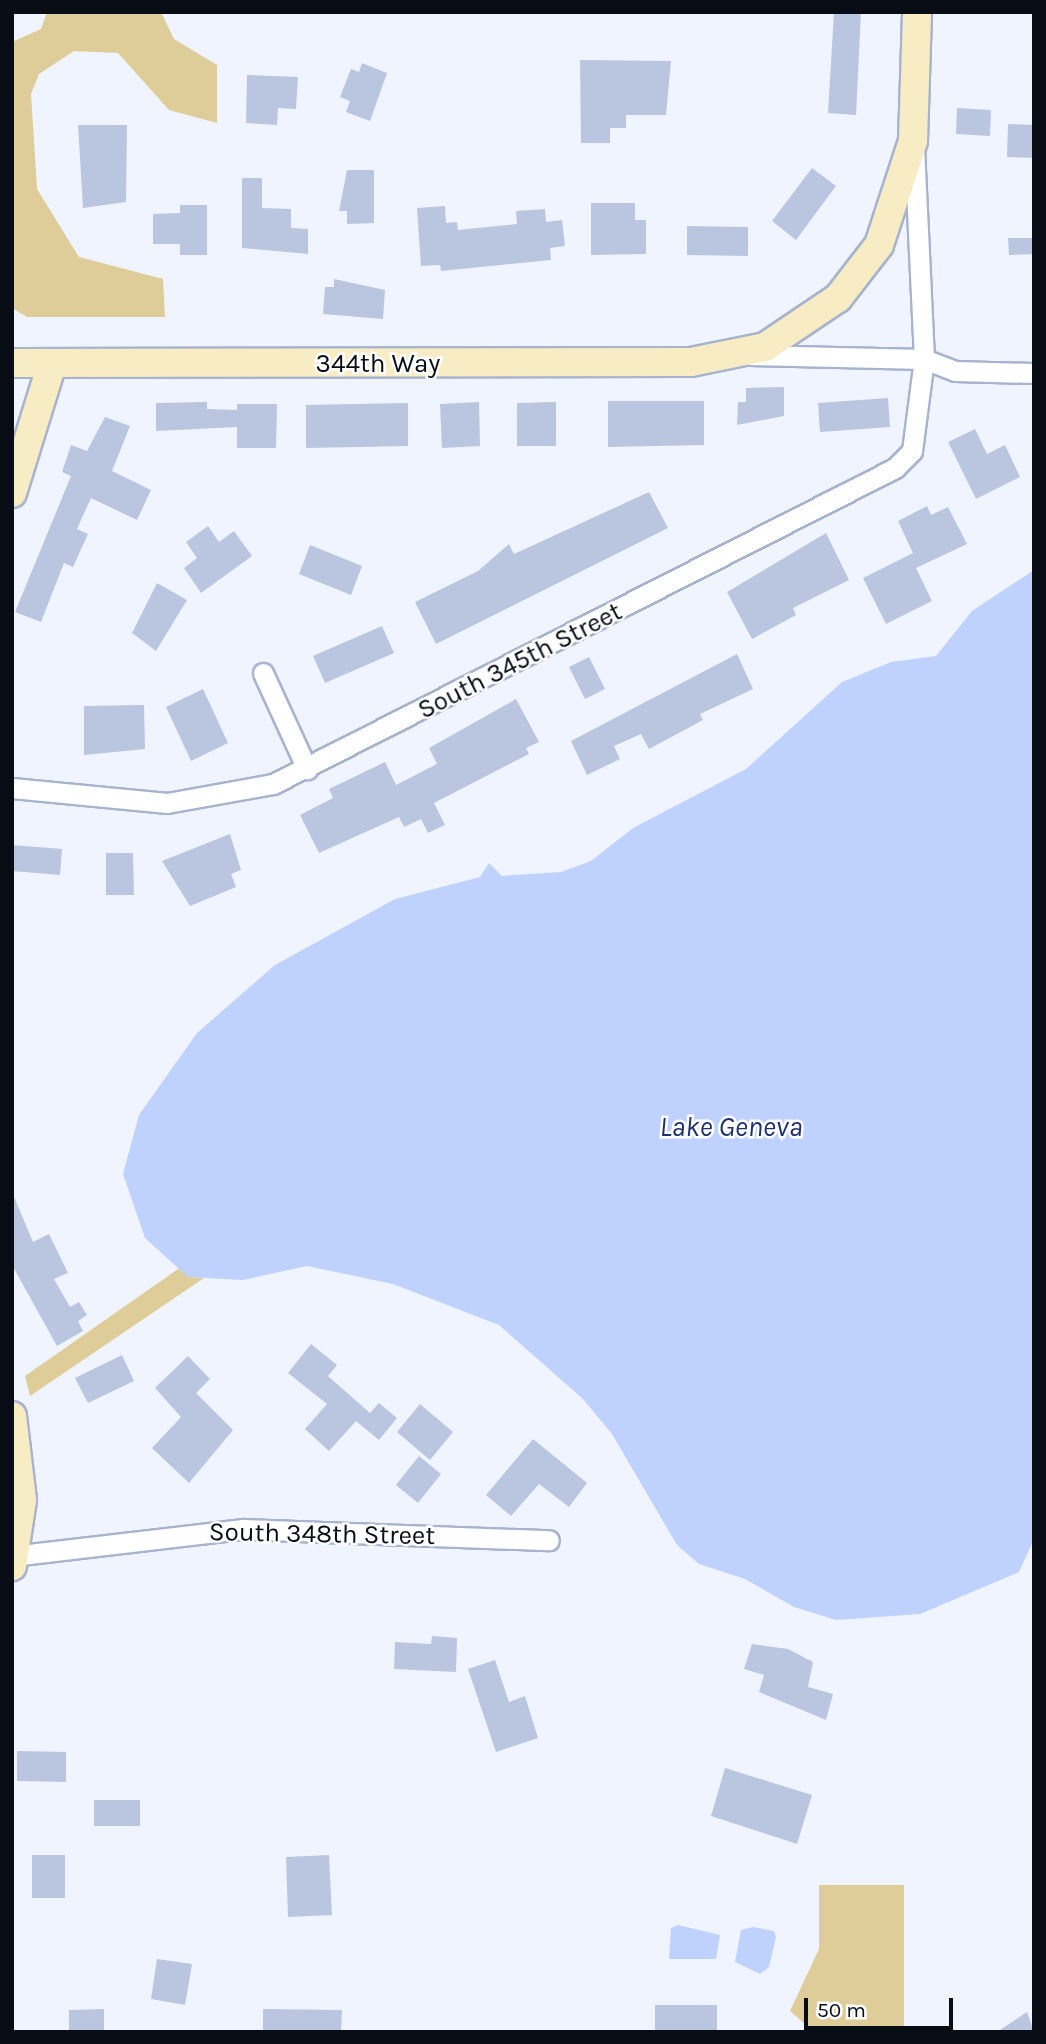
<!DOCTYPE html>
<style>
body{margin:0}
#map{position:relative;width:1046px;height:2044px;overflow:hidden;background:#eff4ff;font-family:Karla,sans-serif}
div>[style]{position:absolute}
.green>*{inset:0;background:#decd99}
.water>*{inset:0;background:#bfd2fe}
.building>*{inset:0;background:#bac6e0}
.roads{filter:drop-shadow(2px 0 #a8b3cd) drop-shadow(-2px 0 #a8b3cd) drop-shadow(0 2px #a8b3cd) drop-shadow(0 -2px #a8b3cd)}
.street>*{height:19px;margin:-9.5px;padding:0 9.5px;transform-origin:9.5px;border-radius:9.5px;background:#fff}
.secondary>*{height:28px;margin:-14px;padding:0 14px;transform-origin:14px;border-radius:14px;background:#f7ecc4}
span{translate:-50% -50%;white-space:nowrap;text-align:center;line-height:1.15;-webkit-text-stroke:5px #fff;paint-order:stroke}
.street-label{font-size:26px;color:#080c14}
.water-label{font-size:28px;color:#1d306f;font-style:italic}
.frame{position:absolute;inset:0;border:14px solid #080c14;pointer-events:none}
.scale{position:absolute;left:804px;top:1998px;width:149px;height:32px;box-sizing:border-box;border:4px solid #080c14;border-top:0;padding-left:9px;font-size:21px;line-height:24px;white-space:nowrap;color:#080c14;-webkit-text-stroke:5px #fff;paint-order:stroke}
</style>
<div id="map">
<div class="green">
<i style="clip-path:polygon(47px 12px,161px 12px,174px 39px,217px 65px,217px 123px,169px 110px,118px 53px,74px 51px,39px 74px,31px 94px,37px 189px,79px 257px,163px 279px,165px 317px,27px 317px,12px 308px,12px 42px,41px 29px)"></i>
<i style="clip-path:polygon(181px 1267px,188px 1277px,204px 1278px,30px 1396px,25px 1376px)"></i>
<i style="clip-path:polygon(819px 1885px,904px 1885px,904px 2032px,814px 2032px,790px 2011px,819px 1949px)"></i>
</div>
<div class="water">
<i style="clip-path:polygon(1034px 570px,1034px 1539px,1019px 1572px,920px 1614px,836px 1620px,794px 1607px,745px 1579px,699px 1564px,677px 1545px,612px 1434px,583px 1399px,499px 1325px,393px 1284px,307px 1266px,243px 1280px,188px 1277px,145px 1238px,123px 1174px,139px 1115px,197px 1033px,275px 965px,395px 899px,480px 877px,489px 863px,502px 876px,561px 872px,591px 861px,633px 828px,746px 769px,842px 682px,891px 662px,936px 656px,972px 611px)"></i>
<i style="clip-path:polygon(678px 1925px,720px 1935px,716px 1959px,669px 1959px,671px 1928px)"></i>
<i style="clip-path:polygon(753px 1927px,774px 1931px,776px 1937px,769px 1967px,760px 1974px,735px 1962px,741px 1930px)"></i>
</div>
<div class="building">
<i style="clip-path:polygon(834px 12px,861px 12px,856px 115px,828px 113px)"></i>
<i style="clip-path:polygon(580px 60px,671px 61px,666px 115px,626px 115px,626px 128px,610px 128px,610px 143px,581px 143px)"></i>
<i style="clip-path:polygon(362px 63px,387px 73px,370px 121px,346px 112px,350px 101px,340px 97px,351px 69px,359px 72px)"></i>
<i style="clip-path:polygon(247px 75px,298px 77px,296px 109px,278px 108px,277px 125px,246px 123px)"></i>
<i style="clip-path:polygon(957px 108px,991px 110px,990px 136px,956px 134px)"></i>
<i style="clip-path:polygon(1008px 124px,1034px 125px,1034px 158px,1007px 157px)"></i>
<i style="clip-path:polygon(78px 125px,127px 125px,126px 202px,83px 208px)"></i>
<i style="clip-path:polygon(812px 168px,836px 186px,796px 240px,772px 221px)"></i>
<i style="clip-path:polygon(347px 170px,374px 170px,374px 223px,347px 224px,347px 211px,339px 211px)"></i>
<i style="clip-path:polygon(242px 178px,262px 178px,262px 208px,291px 209px,291px 228px,308px 229px,308px 254px,242px 248px)"></i>
<i style="clip-path:polygon(591px 203px,635px 203px,635px 220px,646px 220px,646px 254px,591px 255px)"></i>
<i style="clip-path:polygon(180px 205px,207px 205px,207px 255px,180px 255px,180px 244px,153px 244px,153px 214px,180px 213px)"></i>
<i style="clip-path:polygon(445px 206px,446px 223px,457px 222px,458px 230px,517px 224px,516px 211px,545px 209px,546px 222px,562px 220px,565px 246px,550px 248px,551px 260px,441px 271px,440px 265px,421px 266px,417px 208px)"></i>
<i style="clip-path:polygon(687px 226px,748px 227px,748px 256px,687px 255px)"></i>
<i style="clip-path:polygon(1008px 238px,1034px 238px,1034px 254px,1009px 255px)"></i>
<i style="clip-path:polygon(334px 279px,385px 290px,383px 319px,323px 314px,325px 287px,334px 287px)"></i>
<i style="clip-path:polygon(784px 387px,784px 416px,737px 425px,738px 402px,746px 402px,746px 388px)"></i>
<i style="clip-path:polygon(888px 398px,890px 427px,820px 432px,818px 403px)"></i>
<i style="clip-path:polygon(608px 401px,704px 401px,704px 445px,608px 447px)"></i>
<i style="clip-path:polygon(207px 402px,207px 409px,237px 410px,237px 404px,277px 404px,276px 448px,237px 448px,237px 427px,156px 431px,156px 403px)"></i>
<i style="clip-path:polygon(479px 402px,480px 446px,442px 448px,440px 404px)"></i>
<i style="clip-path:polygon(556px 402px,556px 446px,517px 446px,517px 403px)"></i>
<i style="clip-path:polygon(408px 403px,408px 446px,306px 448px,306px 405px)"></i>
<i style="clip-path:polygon(105px 417px,130px 426px,112px 471px,151px 490px,137px 520px,91px 498px,77px 529px,88px 534px,73px 567px,64px 563px,41px 622px,15px 612px,71px 476px,62px 472px,71px 445px,87px 451px)"></i>
<i style="clip-path:polygon(975px 429px,987px 454px,1005px 445px,1020px 477px,976px 499px,948px 442px)"></i>
<i style="clip-path:polygon(649px 492px,668px 528px,436px 644px,415px 602px,478px 571px,509px 544px,514px 554px)"></i>
<i style="clip-path:polygon(927px 506px,931px 515px,948px 507px,967px 544px,916px 568px,932px 601px,886px 624px,863px 578px,913px 553px,898px 521px)"></i>
<i style="clip-path:polygon(208px 526px,219px 542px,234px 531px,252px 556px,201px 593px,184px 568px,197px 558px,186px 542px)"></i>
<i style="clip-path:polygon(826px 533px,849px 580px,793px 608px,796px 615px,752px 639px,727px 592px)"></i>
<i style="clip-path:polygon(310px 545px,362px 566px,351px 595px,299px 574px)"></i>
<i style="clip-path:polygon(157px 583px,187px 600px,156px 651px,132px 633px)"></i>
<i style="clip-path:polygon(382px 626px,394px 653px,325px 683px,313px 656px)"></i>
<i style="clip-path:polygon(737px 654px,753px 689px,700px 714px,703px 720px,649px 749px,641px 734px,614px 746px,620px 759px,587px 775px,571px 741px)"></i>
<i style="clip-path:polygon(589px 657px,605px 689px,585px 699px,569px 667px)"></i>
<i style="clip-path:polygon(203px 689px,228px 743px,191px 761px,166px 707px)"></i>
<i style="clip-path:polygon(516px 699px,539px 742px,526px 748px,529px 754px,434px 803px,445px 825px,428px 833px,421px 819px,404px 827px,399px 817px,319px 853px,300px 815px,333px 798px,329px 789px,385px 762px,396px 785px,437px 764px,429px 748px)"></i>
<i style="clip-path:polygon(144px 705px,145px 749px,84px 755px,84px 706px)"></i>
<i style="clip-path:polygon(230px 834px,241px 870px,231px 874px,236px 887px,190px 906px,162px 861px)"></i>
<i style="clip-path:polygon(12px 845px,62px 849px,60px 875px,12px 871px)"></i>
<i style="clip-path:polygon(106px 853px,133px 853px,134px 895px,106px 895px)"></i>
<i style="clip-path:polygon(12px 1192px,33px 1242px,49px 1234px,68px 1273px,54px 1279px,70px 1307px,79px 1302px,87px 1315px,78px 1321px,83px 1331px,57px 1346px,12px 1265px)"></i>
<i style="clip-path:polygon(311px 1344px,337px 1365px,328px 1376px,370px 1413px,379px 1403px,397px 1418px,379px 1440px,356px 1421px,329px 1451px,305px 1429px,327px 1404px,288px 1373px)"></i>
<i style="clip-path:polygon(122px 1355px,134px 1381px,88px 1403px,75px 1378px)"></i>
<i style="clip-path:polygon(188px 1356px,210px 1379px,196px 1393px,233px 1430px,189px 1483px,152px 1448px,181px 1417px,155px 1388px)"></i>
<i style="clip-path:polygon(420px 1404px,453px 1432px,430px 1460px,397px 1432px)"></i>
<i style="clip-path:polygon(533px 1439px,587px 1483px,569px 1507px,539px 1484px,511px 1516px,486px 1495px)"></i>
<i style="clip-path:polygon(419px 1456px,441px 1474px,418px 1503px,396px 1485px)"></i>
<i style="clip-path:polygon(432px 1636px,457px 1638px,456px 1672px,394px 1669px,395px 1642px,431px 1644px)"></i>
<i style="clip-path:polygon(752px 1644px,788px 1649px,813px 1662px,808px 1687px,833px 1694px,826px 1720px,759px 1692px,764px 1675px,744px 1669px)"></i>
<i style="clip-path:polygon(495px 1660px,509px 1702px,525px 1696px,538px 1738px,496px 1752px,468px 1669px)"></i>
<i style="clip-path:polygon(17px 1751px,66px 1752px,66px 1782px,17px 1781px)"></i>
<i style="clip-path:polygon(725px 1768px,812px 1795px,797px 1844px,711px 1816px)"></i>
<i style="clip-path:polygon(94px 1800px,140px 1800px,140px 1826px,94px 1826px)"></i>
<i style="clip-path:polygon(32px 1855px,65px 1855px,65px 1898px,32px 1898px)"></i>
<i style="clip-path:polygon(329px 1855px,332px 1915px,288px 1917px,286px 1857px)"></i>
<i style="clip-path:polygon(157px 1959px,192px 1964px,185px 2005px,151px 1999px)"></i>
<i style="clip-path:polygon(655px 2005px,717px 2005px,717px 2032px,655px 2032px)"></i>
<i style="clip-path:polygon(104px 2009px,104px 2032px,69px 2032px,69px 2010px)"></i>
<i style="clip-path:polygon(263px 2009px,342px 2010px,341px 2032px,263px 2032px)"></i>
<i style="clip-path:polygon(1027px 2012px,1034px 2032px,997px 2032px)"></i>
</div>
<div class="roads">
<div class="street">
<i style="left:750px;top:355px;width:174px;rotate:1.3deg"></i>
<i style="left:924px;top:359px;width:33px;rotate:21deg"></i>
<i style="left:955px;top:371px;width:79px;rotate:1.5deg"></i>
<i style="left:263px;top:673px;width:106px;rotate:65.4deg"></i>
<i style="left:12px;top:788px;width:156px;rotate:5.5deg"></i>
<i style="left:167px;top:803px;width:108px;rotate:-10.2deg"></i>
<i style="left:273px;top:784px;width:698px;rotate:-26.93deg"></i>
<i style="left:895px;top:468px;width:24px;rotate:-45deg"></i>
<i style="left:912px;top:451px;width:93px;rotate:-82.6deg"></i>
<i style="left:924px;top:359px;width:211px;rotate:-92.7deg"></i>
<i style="left:12px;top:1556px;width:233px;rotate:-6.7deg"></i>
<i style="left:243px;top:1529px;width:306px;rotate:2.1deg"></i>
</div>
<div class="secondary">
<i style="left:12px;top:363px;width:679px;rotate:-0.08deg"></i>
<i style="left:691px;top:362px;width:76px;rotate:-11.5deg"></i>
<i style="left:765px;top:347px;width:88px;rotate:-33.9deg"></i>
<i style="left:838px;top:298px;width:67px;rotate:-52.3deg"></i>
<i style="left:879px;top:245px;width:109px;rotate:-71.9deg"></i>
<i style="left:913px;top:141px;width:129px;rotate:-88.2deg"></i>
<i style="left:12px;top:493px;width:135px;rotate:-72.8deg"></i>
<i style="left:12px;top:1416px;width:85px;rotate:83.2deg"></i>
<i style="left:22px;top:1500px;width:67px;rotate:98.6deg"></i>
</div>
</div>
<div class="street-label">
<span style="left:378px;top:364px">344th Way</span>
<span style="left:520px;top:661px;rotate:-27deg">South 345th Street</span>
<span style="left:322px;top:1534px;rotate:1deg">South 348th Street</span>
</div>
<div class="water-label">
<span style="left:731px;top:1127px">Lake Geneva</span>
</div>
<div class="frame"></div>
<div class="scale">50 m</div>
</div>
